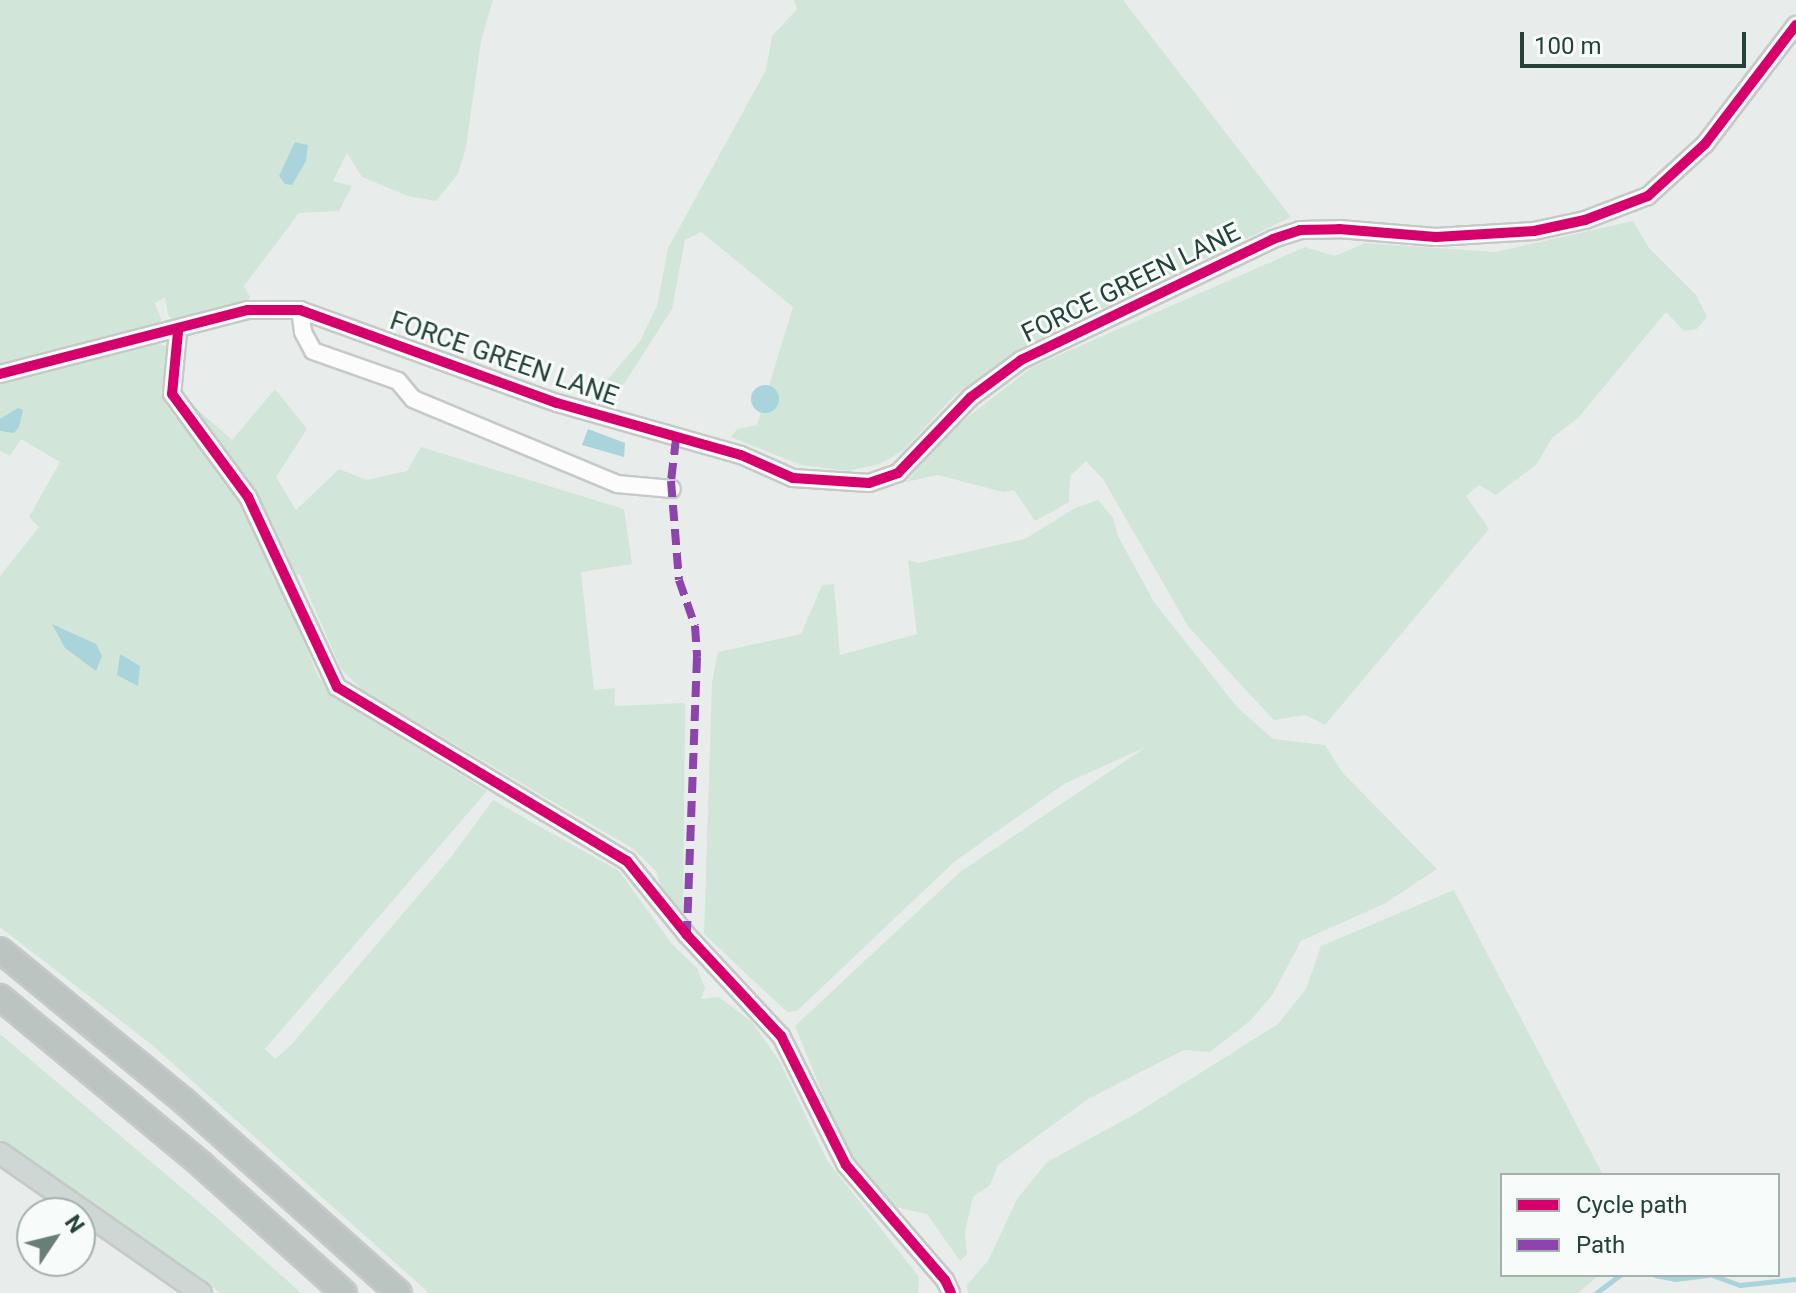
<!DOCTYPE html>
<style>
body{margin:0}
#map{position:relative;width:1796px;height:1293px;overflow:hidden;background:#e8edeb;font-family:Roboto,sans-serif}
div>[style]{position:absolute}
.green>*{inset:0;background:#d1e6d8}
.water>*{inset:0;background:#a9d4db}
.round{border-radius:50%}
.stream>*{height:5px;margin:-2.5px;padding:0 2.5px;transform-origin:2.5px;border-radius:2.5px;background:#a9d4db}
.roads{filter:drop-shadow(2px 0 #c5cac8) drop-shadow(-2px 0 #c5cac8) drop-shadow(0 2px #c5cac8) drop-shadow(0 -2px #c5cac8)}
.minor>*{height:16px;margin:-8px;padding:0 8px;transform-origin:8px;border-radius:8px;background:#fcfcfc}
.major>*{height:20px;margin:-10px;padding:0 10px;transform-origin:10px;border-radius:10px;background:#cfd7d5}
.highway>*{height:24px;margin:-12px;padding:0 12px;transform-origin:12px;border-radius:12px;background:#bcc4c2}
.quiet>*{height:8px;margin-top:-4px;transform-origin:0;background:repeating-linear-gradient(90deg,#8e44ad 0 16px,transparent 0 24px)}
.cycleway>*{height:10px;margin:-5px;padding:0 5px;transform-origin:5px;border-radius:5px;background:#d6006c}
span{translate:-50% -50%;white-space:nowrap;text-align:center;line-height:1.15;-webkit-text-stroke:6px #f7fbf9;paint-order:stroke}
.street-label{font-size:26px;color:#24423a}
.legend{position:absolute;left:1500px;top:1173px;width:280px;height:104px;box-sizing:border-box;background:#f7fbf9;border:2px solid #a3b1ad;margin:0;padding:10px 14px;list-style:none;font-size:24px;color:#24423a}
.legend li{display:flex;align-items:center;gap:16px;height:40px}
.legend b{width:40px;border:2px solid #a3b1ad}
.north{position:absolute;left:16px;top:1197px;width:80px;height:80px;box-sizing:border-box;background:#f7fbf9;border:2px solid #a3b1ad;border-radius:50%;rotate:55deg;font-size:22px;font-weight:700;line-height:32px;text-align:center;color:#24423a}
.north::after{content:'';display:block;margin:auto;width:28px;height:36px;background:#697e78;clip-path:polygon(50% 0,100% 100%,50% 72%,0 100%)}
.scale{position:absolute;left:1520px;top:32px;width:226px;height:36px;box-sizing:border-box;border:4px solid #24423a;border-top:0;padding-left:10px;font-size:24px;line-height:28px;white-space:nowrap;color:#24423a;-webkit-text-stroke:6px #f7fbf9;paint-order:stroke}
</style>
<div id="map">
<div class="green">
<i style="clip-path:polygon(0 0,493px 0,481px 41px,466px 147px,458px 174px,436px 201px,408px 196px,362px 177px,347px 153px,333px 181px,352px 186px,339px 211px,299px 213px,244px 286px,250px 297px,246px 303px,176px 323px,168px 315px,165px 297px,155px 303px,164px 327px,0 366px)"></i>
<i style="clip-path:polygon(794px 0,1123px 0,1291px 217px,1027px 345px,955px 395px,904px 450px,880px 464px,848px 471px,801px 465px,731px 437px,737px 429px,757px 425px,793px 307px,701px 232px,685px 240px,672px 309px,608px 409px,593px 397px,640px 341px,657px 306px,668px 248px,766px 70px,772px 36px,797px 9px)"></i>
<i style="clip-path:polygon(1633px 221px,1649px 248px,1696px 295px,1707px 317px,1697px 329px,1684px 331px,1666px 312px,1578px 418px,1552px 438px,1537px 464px,1496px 495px,1479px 485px,1466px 496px,1489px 529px,1325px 725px,1305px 715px,1274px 720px,1242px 686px,1188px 626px,1103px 479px,1086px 461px,1070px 476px,1069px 502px,1035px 521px,1014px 490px,1003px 492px,938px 475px,906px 482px,954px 428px,1032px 367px,1305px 247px,1335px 256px,1365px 243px,1495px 252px)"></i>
<i style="clip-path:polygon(152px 341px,169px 347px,173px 355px,161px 391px,165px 404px,228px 485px,271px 557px,317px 674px,332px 696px,487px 791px,265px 1049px,275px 1059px,291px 1045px,451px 857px,493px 800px,619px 871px,672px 944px,697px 968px,705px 988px,701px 999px,719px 997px,752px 1022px,780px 1062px,827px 1160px,919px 1277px,918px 1293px,429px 1293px,152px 1045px,0 927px,0 576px,39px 527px,29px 517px,60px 462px,21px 439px,10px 456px,0 451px,0 382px)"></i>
<i style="clip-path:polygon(275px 389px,307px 429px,276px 477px,296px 510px,339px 469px,367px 480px,407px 471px,421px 447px,624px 509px,632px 564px,581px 572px,594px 690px,615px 688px,615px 706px,685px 703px,683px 918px,662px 890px,656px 871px,632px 848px,362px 690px,341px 669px,300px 575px,294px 574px,241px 471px,179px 393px,232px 440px)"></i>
<i style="clip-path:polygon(1098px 500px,1113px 518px,1118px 536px,1154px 602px,1237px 707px,1273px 739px,1325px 745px,1342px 772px,1437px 869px,1386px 903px,1301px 941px,1273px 994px,1250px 1021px,1210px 1052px,1184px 1050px,1088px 1099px,998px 1165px,990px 1185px,973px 1197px,965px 1232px,967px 1254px,960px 1261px,927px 1214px,895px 1207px,862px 1172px,841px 1139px,795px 1026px,960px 872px,1146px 747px,1064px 784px,954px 862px,797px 1011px,787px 1012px,704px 934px,712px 682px,718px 652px,801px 634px,822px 585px,834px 584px,840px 655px,917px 634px,908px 560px,918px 563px,1025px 539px,1075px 508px)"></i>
<i style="clip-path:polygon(1454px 890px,1603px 1175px,1502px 1175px,1502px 1275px,1599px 1275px,1578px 1293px,968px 1293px,967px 1285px,988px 1261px,1017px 1199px,1047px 1162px,1135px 1114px,1278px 1024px,1306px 989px,1321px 946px)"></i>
<i style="clip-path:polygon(0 1034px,208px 1210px,301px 1293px,221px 1293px,0 1140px)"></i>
</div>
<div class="water">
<i style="clip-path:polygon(295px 142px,308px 145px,306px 161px,292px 185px,285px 184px,279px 176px)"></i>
<i class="round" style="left:751px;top:385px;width:28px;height:28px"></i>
<i style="clip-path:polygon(18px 408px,23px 410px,19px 427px,14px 433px,0 431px,0 419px)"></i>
<i style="clip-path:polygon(588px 429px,625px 443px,624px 457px,582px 445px)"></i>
<i style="clip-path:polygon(52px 624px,96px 644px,102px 656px,96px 671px,65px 648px)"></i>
<i style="clip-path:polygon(120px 654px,140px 666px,138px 686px,117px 675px)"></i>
</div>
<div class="stream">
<i style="left:1655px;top:1275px;width:20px;rotate:11deg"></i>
<i style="left:1675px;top:1279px;width:33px;rotate:-7deg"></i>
<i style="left:1712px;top:1275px;width:30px;rotate:20deg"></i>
<i style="left:1740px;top:1285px;width:56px;rotate:-6.1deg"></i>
<i style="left:1596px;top:1293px;width:30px;rotate:-37deg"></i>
</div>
<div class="roads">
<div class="minor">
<i style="left:300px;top:310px;width:22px;rotate:82deg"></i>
<i style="left:303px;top:332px;width:21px;rotate:62deg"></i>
<i style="left:313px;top:351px;width:90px;rotate:19.4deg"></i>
<i style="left:398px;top:381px;width:23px;rotate:50deg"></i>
<i style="left:413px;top:399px;width:221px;rotate:22.6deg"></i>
<i style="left:617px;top:484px;width:55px;rotate:5.2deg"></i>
<i style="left:178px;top:332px;width:62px;rotate:95.5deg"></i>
<i style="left:172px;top:394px;width:128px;rotate:53.6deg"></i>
<i style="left:248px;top:497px;width:210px;rotate:64.9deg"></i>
<i style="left:337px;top:687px;width:338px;rotate:31deg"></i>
<i style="left:627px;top:861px;width:95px;rotate:51deg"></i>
<i style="left:687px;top:935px;width:138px;rotate:47.1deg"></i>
<i style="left:781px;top:1036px;width:144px;rotate:63.3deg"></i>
<i style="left:846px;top:1165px;width:152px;rotate:49.3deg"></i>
<i style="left:945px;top:1280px;width:14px;rotate:65deg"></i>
<i style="left:0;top:374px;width:256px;rotate:-14.5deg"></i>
<i style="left:248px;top:310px;width:52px"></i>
<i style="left:300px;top:310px;width:273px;rotate:19.9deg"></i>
<i style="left:557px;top:403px;width:191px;rotate:15.8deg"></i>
<i style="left:741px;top:455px;width:57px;rotate:23.9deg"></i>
<i style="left:793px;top:478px;width:76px;rotate:3.8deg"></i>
<i style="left:869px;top:483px;width:31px;rotate:-19deg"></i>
<i style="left:898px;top:473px;width:105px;rotate:-46.2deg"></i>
<i style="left:971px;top:397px;width:62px;rotate:-36.5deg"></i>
<i style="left:1021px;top:360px;width:280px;rotate:-25.6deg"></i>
<i style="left:1273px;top:239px;width:28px;rotate:-18deg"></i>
<i style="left:1300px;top:230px;width:39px;rotate:-1deg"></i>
<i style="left:1339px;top:229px;width:97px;rotate:4.7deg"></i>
<i style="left:1436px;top:237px;width:98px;rotate:-3.5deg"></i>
<i style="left:1534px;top:231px;width:52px;rotate:-12.2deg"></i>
<i style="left:1585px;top:220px;width:67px;rotate:-20.9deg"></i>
<i style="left:1648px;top:196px;width:77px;rotate:-42.4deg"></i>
<i style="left:1705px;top:144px;width:150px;rotate:-52.6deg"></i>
</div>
<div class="major">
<i style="left:0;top:1153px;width:245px;rotate:34.9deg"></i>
</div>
<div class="highway">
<i style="left:0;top:950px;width:238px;rotate:39.4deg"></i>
<i style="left:184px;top:1101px;width:288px;rotate:41.8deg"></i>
<i style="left:0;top:997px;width:263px;rotate:39.7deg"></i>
<i style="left:202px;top:1165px;width:191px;rotate:42deg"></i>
</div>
</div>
<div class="quiet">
<i style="left:676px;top:439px;width:42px;rotate:96.8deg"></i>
<i style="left:671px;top:481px;width:99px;rotate:85.4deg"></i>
<i style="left:679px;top:580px;width:49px;rotate:70.8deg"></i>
<i style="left:695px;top:626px;width:31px;rotate:86deg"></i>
<i style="left:697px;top:657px;width:278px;rotate:92.1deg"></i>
</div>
<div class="cycleway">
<i style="left:178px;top:332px;width:62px;rotate:95.5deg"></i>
<i style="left:172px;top:394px;width:128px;rotate:53.6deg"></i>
<i style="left:248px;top:497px;width:210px;rotate:64.9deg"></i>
<i style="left:337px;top:687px;width:338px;rotate:31deg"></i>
<i style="left:627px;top:861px;width:95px;rotate:51deg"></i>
<i style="left:687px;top:935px;width:138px;rotate:47.1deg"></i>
<i style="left:781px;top:1036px;width:144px;rotate:63.3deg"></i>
<i style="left:846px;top:1165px;width:152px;rotate:49.3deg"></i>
<i style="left:945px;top:1280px;width:14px;rotate:65deg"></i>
<i style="left:0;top:374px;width:256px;rotate:-14.5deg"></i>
<i style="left:248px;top:310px;width:52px"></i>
<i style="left:300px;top:310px;width:273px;rotate:19.9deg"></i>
<i style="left:557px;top:403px;width:191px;rotate:15.8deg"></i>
<i style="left:741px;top:455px;width:57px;rotate:23.9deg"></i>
<i style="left:793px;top:478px;width:76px;rotate:3.8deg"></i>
<i style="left:869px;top:483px;width:31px;rotate:-19deg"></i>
<i style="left:898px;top:473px;width:105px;rotate:-46.2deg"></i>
<i style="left:971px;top:397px;width:62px;rotate:-36.5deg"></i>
<i style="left:1021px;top:360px;width:280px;rotate:-25.6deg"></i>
<i style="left:1273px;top:239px;width:28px;rotate:-18deg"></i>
<i style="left:1300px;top:230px;width:39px;rotate:-1deg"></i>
<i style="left:1339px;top:229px;width:97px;rotate:4.7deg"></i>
<i style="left:1436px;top:237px;width:98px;rotate:-3.5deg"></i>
<i style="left:1534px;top:231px;width:52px;rotate:-12.2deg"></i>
<i style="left:1585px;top:220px;width:67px;rotate:-20.9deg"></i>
<i style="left:1648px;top:196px;width:77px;rotate:-42.4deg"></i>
<i style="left:1705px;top:144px;width:150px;rotate:-52.6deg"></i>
</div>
<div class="street-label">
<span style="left:1131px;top:283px;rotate:-26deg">FORCE GREEN LANE</span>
<span style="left:504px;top:359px;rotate:19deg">FORCE GREEN LANE</span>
</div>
<ul class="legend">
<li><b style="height:10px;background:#d6006c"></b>Cycle path</li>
<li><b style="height:10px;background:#8e44ad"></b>Path</li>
</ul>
<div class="north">N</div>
<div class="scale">100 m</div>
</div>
